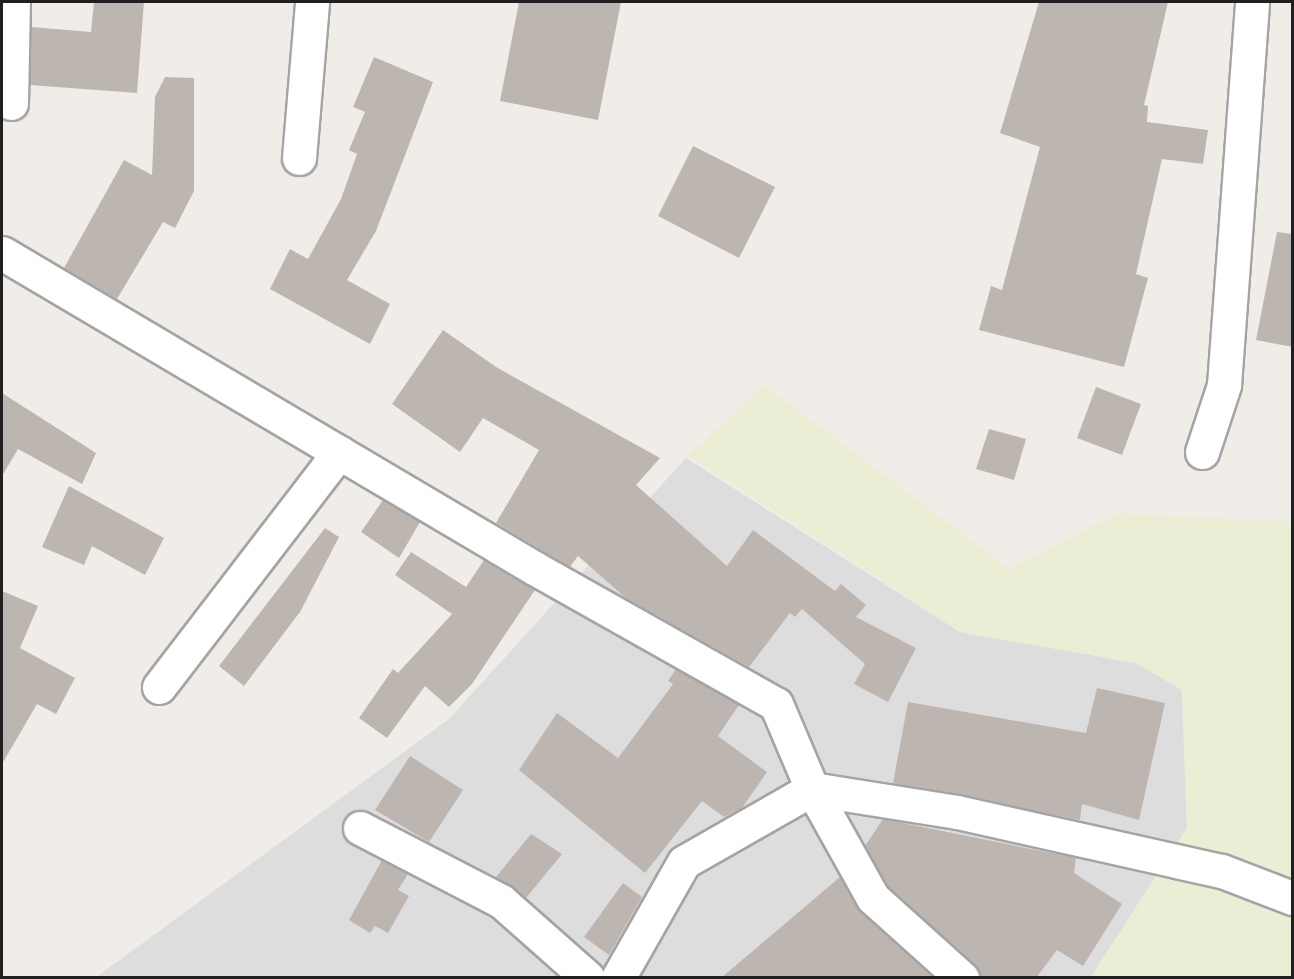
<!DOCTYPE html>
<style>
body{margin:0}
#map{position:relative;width:1294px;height:979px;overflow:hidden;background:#f0ede8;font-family:"Public Sans",sans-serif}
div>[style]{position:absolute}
.residential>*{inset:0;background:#dedddd}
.farmland>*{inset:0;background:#ebedd4}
.building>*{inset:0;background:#bdb6b0}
.roads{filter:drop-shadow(2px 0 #a4a4a4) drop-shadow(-2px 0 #a4a4a4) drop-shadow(0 2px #a4a4a4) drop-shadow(0 -2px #a4a4a4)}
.street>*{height:33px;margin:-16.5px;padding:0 16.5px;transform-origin:16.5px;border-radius:16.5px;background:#fff}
span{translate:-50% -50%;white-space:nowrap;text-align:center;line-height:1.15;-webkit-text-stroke:4.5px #fff;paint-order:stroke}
.frame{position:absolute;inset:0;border:3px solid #202020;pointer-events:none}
</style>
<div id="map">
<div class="residential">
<i style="clip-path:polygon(686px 458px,960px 632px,1136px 663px,1182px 690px,1187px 828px,1091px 977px,95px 978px,449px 719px)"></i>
</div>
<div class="farmland">
<i style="clip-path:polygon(764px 385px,1009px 568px,1118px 513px,1292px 522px,1292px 977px,1091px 977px,1187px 828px,1182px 689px,1136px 663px,960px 632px,688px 455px)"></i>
</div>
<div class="building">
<i style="clip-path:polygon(94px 2px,144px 2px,137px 93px,30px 85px,31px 27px,91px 32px)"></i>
<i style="clip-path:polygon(519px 2px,621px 2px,598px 120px,500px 101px)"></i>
<i style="clip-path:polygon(1039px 2px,1168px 2px,1144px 105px,1148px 106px,1147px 122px,1208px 130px,1203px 164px,1162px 159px,1136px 274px,1148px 278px,1124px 367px,979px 330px,991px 286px,1002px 290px,1040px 147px,1000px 133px)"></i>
<i style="clip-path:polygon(374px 57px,433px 82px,376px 231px,347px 280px,390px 304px,370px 344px,270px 289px,290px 249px,308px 259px,341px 199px,357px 154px,349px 150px,365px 112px,353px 107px)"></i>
<i style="clip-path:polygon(165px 77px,194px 78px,194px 191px,175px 228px,163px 222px,117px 299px,64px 268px,124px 160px,152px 175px,155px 97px)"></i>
<i style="clip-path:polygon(693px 146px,775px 187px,739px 258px,658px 216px)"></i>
<i style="clip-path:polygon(1277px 232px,1293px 234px,1293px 347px,1256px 340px)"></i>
<i style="clip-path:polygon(443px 330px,496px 367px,660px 458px,636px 485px,727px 566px,753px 530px,835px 591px,841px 584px,866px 605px,856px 617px,916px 648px,888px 702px,854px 684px,865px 664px,802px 609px,795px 617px,790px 613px,749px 667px,627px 599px,578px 556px,570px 567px,496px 523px,539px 450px,483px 418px,460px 452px,392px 404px)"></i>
<i style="clip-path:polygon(1096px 387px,1141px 404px,1122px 455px,1077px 438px)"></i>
<i style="clip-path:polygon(2px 393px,96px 453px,82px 484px,18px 449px,2px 476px)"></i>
<i style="clip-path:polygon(989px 429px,1026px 439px,1014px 480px,976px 469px)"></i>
<i style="clip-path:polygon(69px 486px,164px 538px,145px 575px,92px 546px,84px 565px,42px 547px)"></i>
<i style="clip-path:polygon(383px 500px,420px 522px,399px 558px,361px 532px)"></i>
<i style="clip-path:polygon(325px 528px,339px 537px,300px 612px,244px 686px,219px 666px)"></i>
<i style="clip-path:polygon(411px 552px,466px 587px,484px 560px,535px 590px,472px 684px,449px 707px,425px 686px,387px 738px,359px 718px,393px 669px,398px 673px,452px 614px,395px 575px)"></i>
<i style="clip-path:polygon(2px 591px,38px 606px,20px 648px,75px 678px,56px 714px,37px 704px,2px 764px)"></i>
<i style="clip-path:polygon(676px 669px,739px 705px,718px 736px,767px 772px,742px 808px,724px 817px,702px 801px,645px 873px,519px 770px,557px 713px,618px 758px,673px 684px,668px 681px)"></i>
<i style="clip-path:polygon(1097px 688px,1165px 703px,1139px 820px,1082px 804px,1080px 820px,893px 783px,908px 702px,1086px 733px)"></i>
<i style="clip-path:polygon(410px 756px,463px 790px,429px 842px,375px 810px)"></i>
<i style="clip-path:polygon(883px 819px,1076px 858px,1074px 873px,1122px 904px,1083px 966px,1057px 950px,1036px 978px,980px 978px,975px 964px,888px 886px,865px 846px)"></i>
<i style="clip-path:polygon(531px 834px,562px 854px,526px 898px,496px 877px)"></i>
<i style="clip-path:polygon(382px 860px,408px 874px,398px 890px,409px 896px,388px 933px,375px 926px,370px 933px,349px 920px)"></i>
<i style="clip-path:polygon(840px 877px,860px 912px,933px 978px,721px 978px)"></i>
<i style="clip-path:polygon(623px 883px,642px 897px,609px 955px,584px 937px)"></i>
</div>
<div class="roads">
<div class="street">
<i style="left:11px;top:103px;width:101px;rotate:-88.9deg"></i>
<i style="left:299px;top:158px;width:157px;rotate:-85.2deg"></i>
<i style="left:2px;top:253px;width:620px;rotate:30.62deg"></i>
<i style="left:536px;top:569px;width:275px;rotate:29.4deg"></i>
<i style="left:776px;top:704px;width:92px;rotate:67deg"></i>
<i style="left:812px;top:789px;width:125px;rotate:60.8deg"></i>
<i style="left:873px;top:898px;width:120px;rotate:42deg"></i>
<i style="left:1202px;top:452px;width:71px;rotate:-71.8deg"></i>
<i style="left:1224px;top:385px;width:384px;rotate:-85.8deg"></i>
<i style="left:159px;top:687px;width:296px;rotate:-52.5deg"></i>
<i style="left:360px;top:828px;width:159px;rotate:27.4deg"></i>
<i style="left:501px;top:901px;width:116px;rotate:41.5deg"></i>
<i style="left:618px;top:978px;width:133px;rotate:-60.4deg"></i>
<i style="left:684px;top:862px;width:147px;rotate:-29.7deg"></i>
<i style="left:812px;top:789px;width:147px;rotate:9deg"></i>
<i style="left:957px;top:812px;width:271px;rotate:12.6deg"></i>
<i style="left:1222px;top:871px;width:75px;rotate:21.1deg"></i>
</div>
</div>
<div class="frame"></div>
</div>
